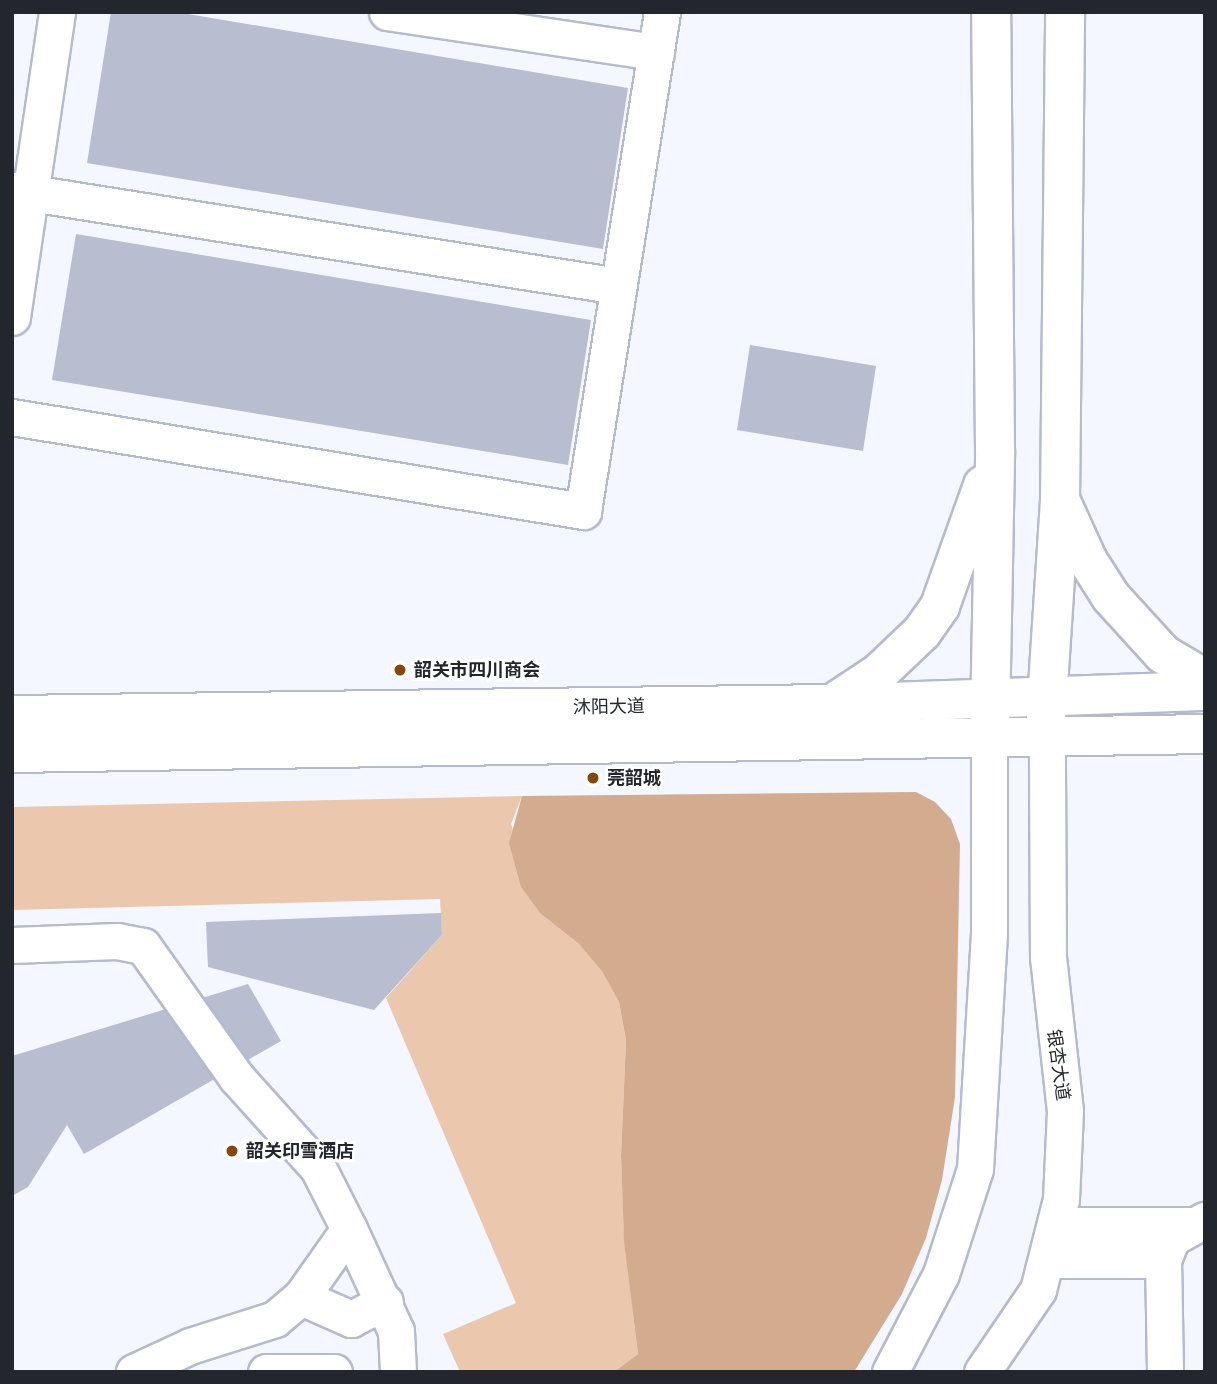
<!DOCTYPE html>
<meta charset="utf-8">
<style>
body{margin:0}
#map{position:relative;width:1217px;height:1384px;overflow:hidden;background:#f4f7ff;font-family:Figtree,"Noto Sans SC",sans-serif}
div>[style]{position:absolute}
.green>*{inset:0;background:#ebc7ae}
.forest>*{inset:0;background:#d3ab8e}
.building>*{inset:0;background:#b8bdd0}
.roads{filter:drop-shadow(2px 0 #b5bacd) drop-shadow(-2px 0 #b5bacd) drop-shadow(0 2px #b5bacd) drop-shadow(0 -2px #b5bacd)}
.minor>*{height:35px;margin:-17.5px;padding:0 17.5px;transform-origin:17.5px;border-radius:17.5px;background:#fff}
.major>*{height:38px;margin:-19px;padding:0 19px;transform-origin:19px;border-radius:19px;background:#fff}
.dots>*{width:19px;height:19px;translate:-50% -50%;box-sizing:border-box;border:4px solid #fff;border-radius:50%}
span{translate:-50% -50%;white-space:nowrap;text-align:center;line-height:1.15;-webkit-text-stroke:6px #fff;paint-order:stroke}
.poi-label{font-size:18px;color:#24262d;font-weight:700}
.left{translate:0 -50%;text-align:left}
.street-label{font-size:18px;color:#24262d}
.frame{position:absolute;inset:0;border:14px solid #24262d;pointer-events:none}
</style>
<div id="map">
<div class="green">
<i style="clip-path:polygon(522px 796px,511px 824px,541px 914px,579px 944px,602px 970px,619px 1002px,626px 1040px,621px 1156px,624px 1235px,638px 1354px,614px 1372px,460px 1372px,443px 1334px,516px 1303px,386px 998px,442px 935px,440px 899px,12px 910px,12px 807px)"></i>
</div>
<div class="forest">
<i style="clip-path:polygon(916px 792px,935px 802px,951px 819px,960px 844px,955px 1097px,942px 1180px,926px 1238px,902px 1294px,854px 1372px,614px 1372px,638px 1354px,624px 1241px,621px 1156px,626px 1040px,619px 1002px,602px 971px,579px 944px,541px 914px,521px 887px,509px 843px,522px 796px)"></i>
</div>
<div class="building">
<i style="clip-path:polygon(111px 12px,176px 12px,628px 88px,603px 249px,87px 163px)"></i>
<i style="clip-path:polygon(76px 234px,591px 320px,568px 465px,52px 380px)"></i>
<i style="clip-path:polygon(750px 345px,876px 366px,863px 451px,737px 430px)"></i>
<i style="clip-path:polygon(441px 913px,442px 935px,374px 1010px,208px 967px,206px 922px)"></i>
<i style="clip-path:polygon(248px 984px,281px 1041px,84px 1154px,67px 1125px,28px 1187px,12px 1196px,12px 1056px)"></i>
</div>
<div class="roads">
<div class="minor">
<i style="left:387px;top:12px;width:272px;rotate:8.5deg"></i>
<i style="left:12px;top:190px;width:614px;rotate:9deg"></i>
<i style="left:12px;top:317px;width:308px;rotate:-81.6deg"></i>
<i style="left:12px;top:417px;width:579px;rotate:9.35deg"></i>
<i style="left:583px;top:511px;width:505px;rotate:-81deg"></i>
<i style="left:12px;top:945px;width:105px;rotate:-2.2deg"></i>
<i style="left:117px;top:941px;width:26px;rotate:11deg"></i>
<i style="left:143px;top:946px;width:161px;rotate:54.6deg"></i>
<i style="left:236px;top:1077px;width:122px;rotate:48deg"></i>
<i style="left:318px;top:1168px;width:68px;rotate:63.1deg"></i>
<i style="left:349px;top:1229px;width:83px;rotate:125.2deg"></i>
<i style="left:301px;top:1297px;width:34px;rotate:140deg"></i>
<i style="left:275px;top:1319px;width:89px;rotate:162.4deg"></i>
<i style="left:190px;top:1346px;width:62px;rotate:155.1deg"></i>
<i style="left:1056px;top:1225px;width:135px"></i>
<i style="left:349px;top:1229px;width:112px;rotate:65.3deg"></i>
<i style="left:396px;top:1331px;width:41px;rotate:87.2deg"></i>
<i style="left:1049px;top:1260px;width:114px"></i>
<i style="left:301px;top:1297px;width:55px;rotate:23.7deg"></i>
<i style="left:351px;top:1319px;width:38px;rotate:-27deg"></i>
<i style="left:266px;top:1372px;width:68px"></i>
<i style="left:890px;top:1372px;width:110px;rotate:-62.5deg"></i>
<i style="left:941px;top:1274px;width:110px;rotate:-72.1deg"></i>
<i style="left:975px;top:1169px;width:236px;rotate:-86.6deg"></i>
<i style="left:989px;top:933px;width:194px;rotate:-90deg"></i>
<i style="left:982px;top:1372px;width:99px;rotate:-55.7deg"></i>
<i style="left:1038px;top:1290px;width:94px;rotate:-75.8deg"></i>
<i style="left:1061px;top:1199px;width:88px;rotate:-87.4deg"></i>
<i style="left:1065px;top:1111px;width:155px;rotate:-96.3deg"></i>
<i style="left:1048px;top:957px;width:220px;rotate:-90.3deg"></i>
<i style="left:1165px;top:1372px;width:112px;rotate:-91deg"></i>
<i style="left:1163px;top:1260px;width:24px;rotate:-68deg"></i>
<i style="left:1172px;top:1238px;width:38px;rotate:-29deg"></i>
</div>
<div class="major">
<i style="left:1062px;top:504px;width:63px;rotate:65.5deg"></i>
<i style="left:1088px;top:561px;width:43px;rotate:57.4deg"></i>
<i style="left:1111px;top:597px;width:77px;rotate:47.6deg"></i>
<i style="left:1163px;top:654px;width:49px;rotate:30.8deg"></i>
<i style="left:832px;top:704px;width:56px;rotate:-33.4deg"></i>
<i style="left:879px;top:673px;width:59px;rotate:-43.6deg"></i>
<i style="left:922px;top:632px;width:32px;rotate:-55deg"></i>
<i style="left:940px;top:606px;width:128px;rotate:-70.4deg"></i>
<i style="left:12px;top:715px;width:819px;rotate:-0.77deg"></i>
<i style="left:831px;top:704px;width:374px;rotate:-2deg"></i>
<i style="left:1046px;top:717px;width:216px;rotate:-86.3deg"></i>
<i style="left:1060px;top:501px;width:489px;rotate:-89.4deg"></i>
<i style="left:990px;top:721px;width:271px;rotate:-88.9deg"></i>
<i style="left:995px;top:450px;width:438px;rotate:-90.5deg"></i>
<i style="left:12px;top:753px;width:1193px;rotate:-0.91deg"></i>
</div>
</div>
<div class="dots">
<i style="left:400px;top:670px;background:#854609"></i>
<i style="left:593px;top:778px;background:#854609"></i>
<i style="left:232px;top:1151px;background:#854609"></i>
</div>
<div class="poi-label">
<span class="left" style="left:414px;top:670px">韶关市四川商会</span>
<span class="left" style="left:607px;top:778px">莞韶城</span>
<span class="left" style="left:246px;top:1151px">韶关印雪酒店</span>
</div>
<div class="street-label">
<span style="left:609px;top:707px;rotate:-1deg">沐阳大道</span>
<span style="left:1058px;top:1065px;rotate:82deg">银杏大道</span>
</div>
<div class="frame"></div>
</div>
